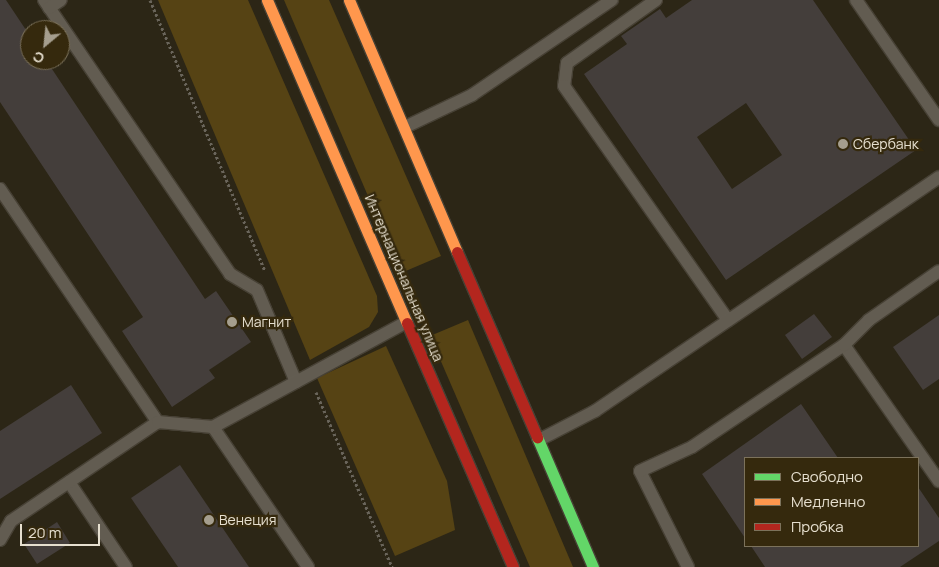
<!DOCTYPE html>
<meta charset="utf-8">
<style>
body{margin:0}
#map{position:relative;width:939px;height:567px;overflow:hidden;background:#2c2616;font-family:Manrope,sans-serif}
div>[style]{position:absolute}
.green>*{inset:0;background:#564314}
.building>*{inset:0;background:#443e3b}
.path>*{height:3px;margin-top:-1.5px;transform-origin:0;background:repeating-linear-gradient(90deg,#6a655b 0 2.5px,transparent 0 5px)}
.roads{filter:drop-shadow(1px 0 #474135) drop-shadow(-1px 0 #474135) drop-shadow(0 1px #474135) drop-shadow(0 -1px #474135)}
.lane>*{height:12px;margin:-6px;padding:0 6px;transform-origin:6px;border-radius:6px;background:#625c51}
.fast>*{height:11px;margin:-5.5px;padding:0 5.5px;transform-origin:5.5px;border-radius:5.5px;background:#63d668}
.slow>*{height:11px;margin:-5.5px;padding:0 5.5px;transform-origin:5.5px;border-radius:5.5px;background:#ff974d}
.jam>*{height:11px;margin:-5.5px;padding:0 5.5px;transform-origin:5.5px;border-radius:5.5px;background:#b3261e}
.dots>*{width:14px;height:14px;translate:-50% -50%;box-sizing:border-box;border:2px solid #35290d;border-radius:50%}
span{translate:-50% -50%;white-space:nowrap;text-align:center;line-height:1.15;-webkit-text-stroke:4.5px #35290d;paint-order:stroke}
.poi-label{font-size:14px;color:#e6dfcf}
.left{translate:0 -50%;text-align:left}
.street-label{font-size:14px;color:#e6dfcf}
.legend{position:absolute;left:744px;top:457px;width:175px;height:90px;box-sizing:border-box;background:#35290d;border:1px solid #7c725b;margin:0;padding:6px 9px;list-style:none;font-size:15px;color:#e6dfcf}
.legend li{display:flex;align-items:center;gap:10px;height:25px}
.legend b{width:25px;border:1px solid #7c725b}
.north{position:absolute;left:20px;top:20px;width:50px;height:50px;box-sizing:border-box;background:#35290d;border:1px solid #7c725b;border-radius:50%;rotate:208deg;font-size:14px;font-weight:700;line-height:20px;text-align:center;color:#e6dfcf}
.north::after{content:'';display:block;margin:auto;width:18px;height:22px;background:#a59e8e;clip-path:polygon(50% 0,100% 100%,50% 72%,0 100%)}
.scale{position:absolute;left:20px;top:524px;width:80px;height:22px;box-sizing:border-box;border:2px solid #e6dfcf;border-top:0;padding-left:6px;font-size:15px;line-height:18px;white-space:nowrap;color:#e6dfcf;-webkit-text-stroke:4px #35290d;paint-order:stroke}
</style>
<div id="map">
<div class="green">
<i style="clip-path:polygon(158px 0,248px 0,377px 296px,378px 312px,369px 327px,310px 360px)"></i>
<i style="clip-path:polygon(284px 0,329px 0,441px 256px,401px 273px)"></i>
<i style="clip-path:polygon(468px 320px,573px 567px,530px 567px,430px 336px)"></i>
<i style="clip-path:polygon(386px 346px,447px 481px,455px 530px,395px 556px,317px 378px)"></i>
</div>
<div class="building">
<i style="clip-path:polygon(0 0,6px 0,30px 36px,30px 60px,46px 60px,205px 299px,216px 291px,251px 342px,209px 370px,215px 378px,172px 407px,122px 331px,143px 317px,0 102px)"></i>
<i style="clip-path:polygon(evenodd,692px 0,813px 0,916px 150px,726px 280px,584px 74px,627px 44px,621px 36px,660px 9px,666px 18px,692px 0,746px 103px,782px 155px,732px 189px,697px 137px,746px 103px)"></i>
<i style="clip-path:polygon(814px 314px,832px 337px,802px 359px,785px 335px)"></i>
<i style="clip-path:polygon(939px 315px,939px 379px,923px 390px,893px 347px)"></i>
<i style="clip-path:polygon(71px 385px,102px 433px,0 499px,0 431px)"></i>
<i style="clip-path:polygon(801px 404px,838px 458px,745px 458px,745px 538px,702px 474px)"></i>
<i style="clip-path:polygon(180px 465px,249px 567px,178px 567px,131px 498px)"></i>
<i style="clip-path:polygon(918px 487px,939px 518px,939px 541px,900px 567px,765px 567px,751px 546px,918px 546px)"></i>
<i style="clip-path:polygon(57px 522px,70px 543px,37px 564px,24px 544px)"></i>
</div>
<div class="path">
<i style="left:150px;top:0;width:294px;rotate:67deg"></i>
<i style="left:316px;top:392px;width:191px;rotate:66.5deg"></i>
</div>
<div class="roads">
<div class="lane">
<i style="left:44px;top:0;width:331px;rotate:55.8deg"></i>
<i style="left:230px;top:274px;width:31px;rotate:31deg"></i>
<i style="left:257px;top:290px;width:100px;rotate:67deg"></i>
<i style="left:656px;top:0;width:109px;rotate:144.7deg"></i>
<i style="left:567px;top:63px;width:23px;rotate:97deg"></i>
<i style="left:564px;top:86px;width:286px;rotate:55deg"></i>
<i style="left:856px;top:0;width:146px;rotate:55.3deg"></i>
<i style="left:49px;top:8px;width:14px;rotate:-34deg"></i>
<i style="left:405px;top:127px;width:74px;rotate:-25.5deg"></i>
<i style="left:472px;top:95px;width:169px;rotate:-34.2deg"></i>
<i style="left:0;top:189px;width:282px;rotate:55.9deg"></i>
<i style="left:844px;top:345px;width:166px;rotate:55.1deg"></i>
<i style="left:213px;top:427px;width:169px;rotate:55.8deg"></i>
<i style="left:539px;top:440px;width:63px;rotate:-27.4deg"></i>
<i style="left:595px;top:411px;width:416px;rotate:-34.2deg"></i>
<i style="left:69px;top:482px;width:102px;rotate:56.2deg"></i>
<i style="left:0;top:540px;width:22px;rotate:-60deg"></i>
<i style="left:11px;top:521px;width:177px;rotate:-34deg"></i>
<i style="left:158px;top:422px;width:55px;rotate:5.2deg"></i>
<i style="left:213px;top:427px;width:220px;rotate:-28.5deg"></i>
<i style="left:688px;top:567px;width:107px;rotate:-116.6deg"></i>
<i style="left:640px;top:471px;width:57px;rotate:-24.8deg"></i>
<i style="left:692px;top:447px;width:183px;rotate:-33.9deg"></i>
<i style="left:844px;top:345px;width:35px;rotate:-45deg"></i>
<i style="left:869px;top:320px;width:85px;rotate:-35deg"></i>
</div>
<div class="fast">
<i style="left:537px;top:437px;width:142px;rotate:66.7deg"></i>
</div>
<div class="slow">
<i style="left:267px;top:0;width:352px;rotate:66.6deg"></i>
<i style="left:349px;top:0;width:274px;rotate:66.8deg"></i>
</div>
<div class="jam">
<i style="left:457px;top:252px;width:202px;rotate:66.6deg"></i>
<i style="left:407px;top:323px;width:266px;rotate:66.5deg"></i>
</div>
</div>
<div class="dots">
<i style="left:843px;top:144px;background:#a59e8e"></i>
<i style="left:232px;top:322px;background:#a59e8e"></i>
<i style="left:209px;top:520px;background:#a59e8e"></i>
</div>
<div class="poi-label">
<span class="left" style="left:853px;top:144px">Сбербанк</span>
<span class="left" style="left:242px;top:322px">Магнит</span>
<span class="left" style="left:219px;top:520px">Венеция</span>
</div>
<div class="street-label">
<span style="left:404px;top:278px;rotate:67deg">Интернациональная улица</span>
</div>
<ul class="legend">
<li><b style="height:6px;background:#63d668"></b>Свободно</li>
<li><b style="height:6px;background:#ff974d"></b>Медленно</li>
<li><b style="height:6px;background:#b3261e"></b>Пробка</li>
</ul>
<div class="north">С</div>
<div class="scale">20 m</div>
</div>
